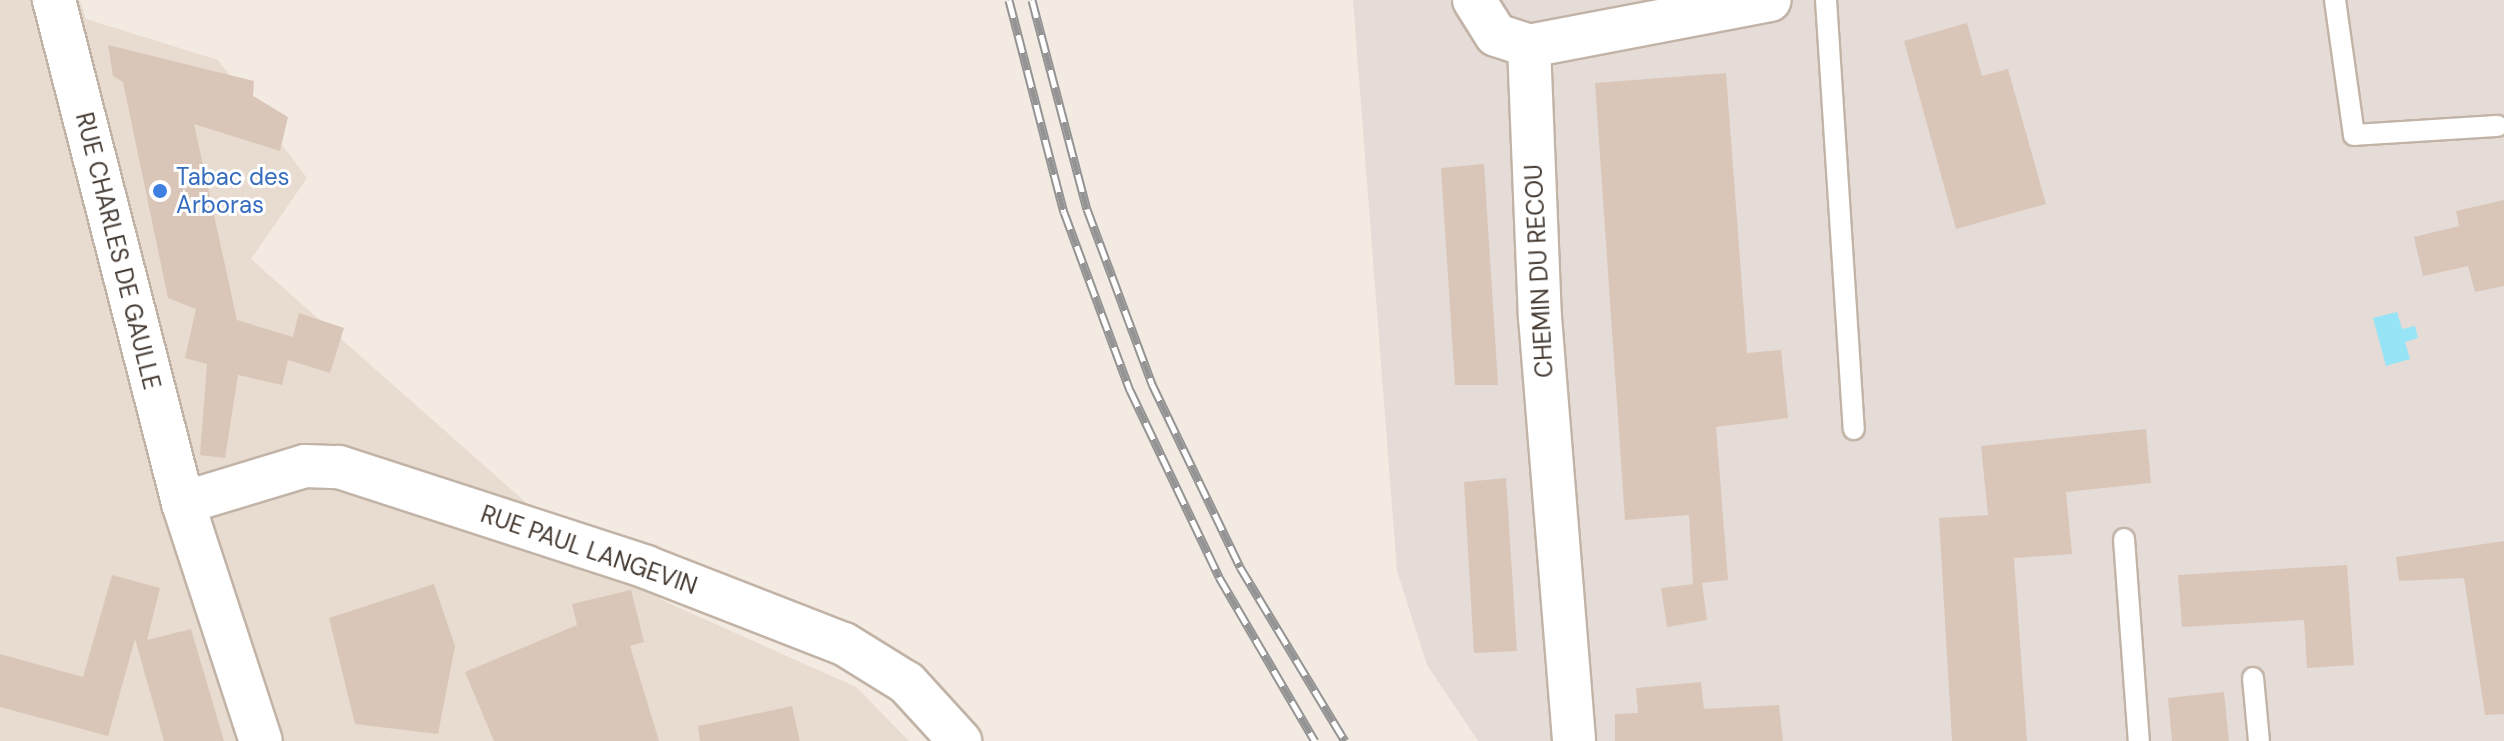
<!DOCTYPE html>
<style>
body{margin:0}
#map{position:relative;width:2504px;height:741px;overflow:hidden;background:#f3eae2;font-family:"DM Sans",sans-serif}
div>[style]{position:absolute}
.residential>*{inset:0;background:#e8dbcf}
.industrial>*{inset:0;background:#e5dcd7}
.water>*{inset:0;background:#97e4f7}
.building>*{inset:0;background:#d9c6b9}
.roads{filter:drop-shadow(2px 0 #c2b3a7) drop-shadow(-2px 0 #c2b3a7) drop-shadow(0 2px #c2b3a7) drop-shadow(0 -2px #c2b3a7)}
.lane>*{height:20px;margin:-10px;padding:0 10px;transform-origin:10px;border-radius:10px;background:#fff}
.street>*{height:42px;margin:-21px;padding:0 21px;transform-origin:21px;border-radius:21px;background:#fff}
.rail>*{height:9px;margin-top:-4.5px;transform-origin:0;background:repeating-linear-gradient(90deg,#fff 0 18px,#949494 0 36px);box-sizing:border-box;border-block:2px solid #949494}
.dots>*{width:22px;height:22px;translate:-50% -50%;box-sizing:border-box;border:4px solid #fff;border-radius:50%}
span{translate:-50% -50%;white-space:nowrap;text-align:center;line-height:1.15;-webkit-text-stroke:6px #fff;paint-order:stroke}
.shop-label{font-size:24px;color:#366cbe}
.left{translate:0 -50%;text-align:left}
.street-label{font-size:24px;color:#453a32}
</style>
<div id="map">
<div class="residential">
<i style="clip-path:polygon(0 0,80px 0,86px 19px,218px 60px,307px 178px,251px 259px,566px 538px,666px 602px,856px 687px,909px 741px,0 741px)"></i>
</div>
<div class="industrial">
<i style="clip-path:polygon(1353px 0,2504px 0,2504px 741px,1478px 741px,1427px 665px,1397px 571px)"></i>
</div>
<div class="water">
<i style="clip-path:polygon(2397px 312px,2402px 329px,2415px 326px,2418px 338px,2405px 342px,2410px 359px,2386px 366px,2373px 318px)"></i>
</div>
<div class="building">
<i style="clip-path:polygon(1967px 23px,1982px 76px,2008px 69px,2046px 204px,1956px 229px,1904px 41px)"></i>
<i style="clip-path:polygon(108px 45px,254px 81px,253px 96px,288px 117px,280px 151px,194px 124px,237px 320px,293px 337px,299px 313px,344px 328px,330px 373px,288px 360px,282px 385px,238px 375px,225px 458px,200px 455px,207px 364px,185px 358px,196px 309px,168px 298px,123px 82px,113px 76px)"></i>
<i style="clip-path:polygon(1726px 73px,1747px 353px,1781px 350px,1788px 418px,1716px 427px,1728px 580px,1702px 583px,1707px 620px,1667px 627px,1661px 588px,1693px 584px,1689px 515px,1625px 520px,1595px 83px)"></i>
<i style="clip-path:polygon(1484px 164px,1498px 385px,1455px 385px,1441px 168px)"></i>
<i style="clip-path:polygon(2504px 200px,2504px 286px,2475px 292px,2468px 266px,2423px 276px,2414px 237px,2459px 226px,2456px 211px)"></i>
<i style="clip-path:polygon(2146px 429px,2151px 483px,2066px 492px,2072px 554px,2014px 558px,2027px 741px,1952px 741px,1939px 518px,1988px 515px,1981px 446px)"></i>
<i style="clip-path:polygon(1506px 478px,1517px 651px,1474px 653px,1464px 482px)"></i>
<i style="clip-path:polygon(2504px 541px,2504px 714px,2485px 715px,2464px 578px,2399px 581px,2396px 557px)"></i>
<i style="clip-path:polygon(2347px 565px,2354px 665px,2307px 668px,2304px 620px,2182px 627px,2178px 575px)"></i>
<i style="clip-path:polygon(112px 575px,160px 588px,147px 640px,191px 629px,224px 741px,164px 741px,135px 639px,108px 736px,0 707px,0 654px,83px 677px)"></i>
<i style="clip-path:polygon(434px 584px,455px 646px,438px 734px,355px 724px,329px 618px)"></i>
<i style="clip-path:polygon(631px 590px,644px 642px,630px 646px,659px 741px,494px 741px,465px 672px,577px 625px,572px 604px)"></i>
<i style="clip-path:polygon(1701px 682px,1704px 709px,1779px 705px,1783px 741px,1615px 741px,1615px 714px,1638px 713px,1636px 688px)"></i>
<i style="clip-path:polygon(2224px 692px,2229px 741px,2172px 741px,2168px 698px)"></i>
<i style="clip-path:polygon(792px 706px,800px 741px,700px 741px,698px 726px)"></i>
</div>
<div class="roads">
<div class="lane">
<i style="left:1826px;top:0;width:430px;rotate:86.3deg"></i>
<i style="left:2335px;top:0;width:136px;rotate:82deg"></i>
<i style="left:2354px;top:135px;width:144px;rotate:-3.6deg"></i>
<i style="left:2124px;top:539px;width:203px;rotate:85.8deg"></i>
<i style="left:2253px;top:678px;width:63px;rotate:84.6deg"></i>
</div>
<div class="street">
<i style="left:54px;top:0;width:519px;rotate:75.62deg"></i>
<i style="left:183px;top:503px;width:250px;rotate:71.9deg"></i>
<i style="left:1474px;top:0;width:41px;rotate:57.8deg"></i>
<i style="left:1496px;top:35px;width:35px;rotate:18deg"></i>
<i style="left:1529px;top:46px;width:245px;rotate:-10.8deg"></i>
<i style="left:1529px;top:46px;width:271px;rotate:87.7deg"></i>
<i style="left:1540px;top:317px;width:425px;rotate:85.4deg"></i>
<i style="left:183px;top:503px;width:127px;rotate:-16.9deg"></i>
<i style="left:305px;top:466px;width:34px;rotate:2deg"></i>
<i style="left:339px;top:467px;width:323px;rotate:18deg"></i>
<i style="left:646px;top:567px;width:212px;rotate:21.3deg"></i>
<i style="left:844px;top:644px;width:74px;rotate:31.8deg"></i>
<i style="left:907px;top:683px;width:79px;rotate:47.6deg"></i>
</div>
</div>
<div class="rail">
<i style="left:1009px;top:0;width:219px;rotate:75.5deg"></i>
<i style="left:1064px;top:212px;width:190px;rotate:69.7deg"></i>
<i style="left:1130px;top:390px;width:207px;rotate:64.5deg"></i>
<i style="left:1219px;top:577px;width:190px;rotate:59.7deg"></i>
<i style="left:1032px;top:0;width:216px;rotate:75.3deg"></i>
<i style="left:1087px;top:209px;width:187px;rotate:69.6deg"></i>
<i style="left:1152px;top:384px;width:203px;rotate:64.3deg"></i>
<i style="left:1240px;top:567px;width:203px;rotate:58.9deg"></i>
</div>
<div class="dots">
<i style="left:160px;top:191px;background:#3f7fe0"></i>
</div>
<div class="shop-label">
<span class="left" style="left:176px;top:191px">Tabac des<br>Arboras</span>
</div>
<div class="street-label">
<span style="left:118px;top:251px;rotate:76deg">RUE CHARLES DE GAULLE</span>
<span style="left:1539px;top:271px;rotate:-93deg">CHEMIN DU RECOU</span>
<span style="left:589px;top:550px;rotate:19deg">RUE PAUL LANGEVIN</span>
</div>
</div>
